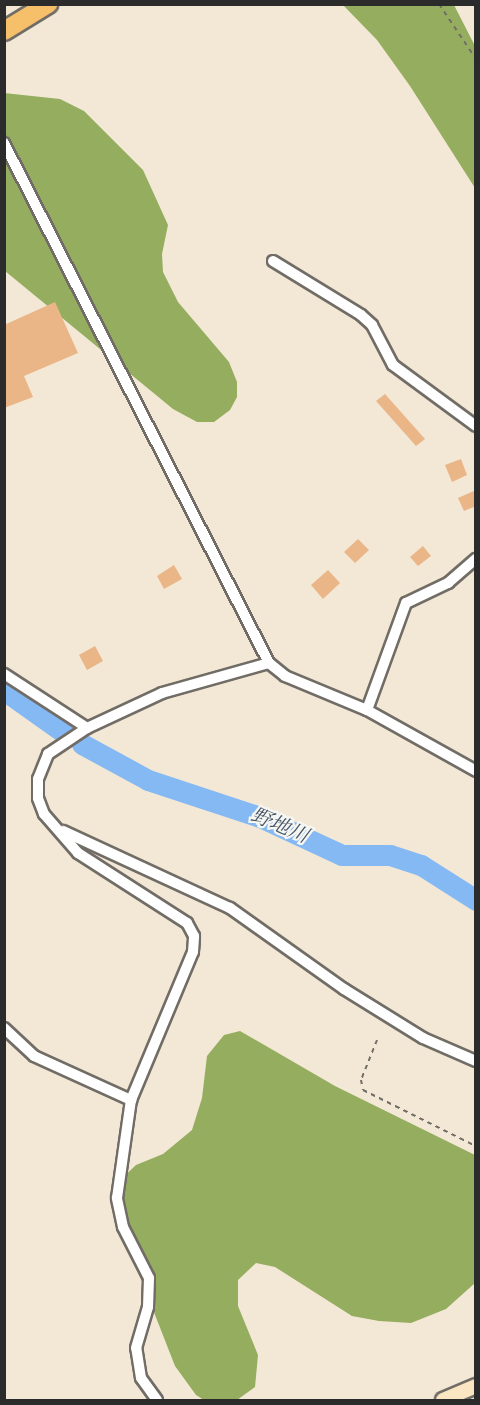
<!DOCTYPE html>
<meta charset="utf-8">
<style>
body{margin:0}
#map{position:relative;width:480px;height:1405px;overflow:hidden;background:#f3e8d5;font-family:"Old Standard TT","Noto Serif JP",serif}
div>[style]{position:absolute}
.forest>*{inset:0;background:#95ad5f}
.river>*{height:21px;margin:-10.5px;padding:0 10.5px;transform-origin:10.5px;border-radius:10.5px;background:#85b9f3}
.building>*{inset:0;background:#eab687}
.path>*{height:2px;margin-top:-1px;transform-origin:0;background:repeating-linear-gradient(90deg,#716d66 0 4.5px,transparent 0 9px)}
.roads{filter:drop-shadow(2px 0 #716d66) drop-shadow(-2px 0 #716d66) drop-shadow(0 2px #716d66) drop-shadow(0 -2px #716d66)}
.street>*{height:10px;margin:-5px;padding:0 5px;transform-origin:5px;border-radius:5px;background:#fff}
.secondary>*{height:14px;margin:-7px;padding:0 7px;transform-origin:7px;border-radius:7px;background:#fbe6c4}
.highway>*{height:18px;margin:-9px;padding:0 9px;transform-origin:9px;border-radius:9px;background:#f6c06b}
span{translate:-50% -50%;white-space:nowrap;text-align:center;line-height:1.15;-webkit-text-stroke:4.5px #f6f6f2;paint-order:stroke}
.water-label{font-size:20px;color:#465667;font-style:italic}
.frame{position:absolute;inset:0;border:6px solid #2b2b2b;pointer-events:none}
</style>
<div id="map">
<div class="forest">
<i style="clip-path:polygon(343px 5px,454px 5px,475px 46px,475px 188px,410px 86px,377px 40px)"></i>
<i style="clip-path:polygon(4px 93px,60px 99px,84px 111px,143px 170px,168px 225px,162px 254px,163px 272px,178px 302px,229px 362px,237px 382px,237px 397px,230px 410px,214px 422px,197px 422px,173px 409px,5px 271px)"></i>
<i style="clip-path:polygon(240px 1031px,335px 1086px,475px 1155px,475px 1283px,446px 1309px,411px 1323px,379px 1321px,352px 1316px,275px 1267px,256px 1263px,238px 1280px,238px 1306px,258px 1355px,255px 1387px,237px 1400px,204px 1400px,196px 1395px,175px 1366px,121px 1228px,114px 1186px,136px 1165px,163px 1154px,192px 1130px,202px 1098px,207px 1056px,224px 1035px)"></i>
</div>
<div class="river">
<i style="left:4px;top:690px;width:72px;rotate:35.4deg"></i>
<i style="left:82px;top:744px;width:75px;rotate:28.6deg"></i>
<i style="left:148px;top:780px;width:118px;rotate:18.3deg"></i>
<i style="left:260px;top:817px;width:90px;rotate:24.9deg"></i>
<i style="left:342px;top:855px;width:48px"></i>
<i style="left:390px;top:855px;width:33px;rotate:18deg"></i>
<i style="left:421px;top:865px;width:65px;rotate:32.5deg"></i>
</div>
<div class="building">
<i style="clip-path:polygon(55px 302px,78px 353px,24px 376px,33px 397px,4px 408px,4px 325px)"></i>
<i style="clip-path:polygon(385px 394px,425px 439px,416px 446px,376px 401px)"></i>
<i style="clip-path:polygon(461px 459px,467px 475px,452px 482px,445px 465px)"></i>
<i style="clip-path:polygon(476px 490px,476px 506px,464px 511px,458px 498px)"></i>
<i style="clip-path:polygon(358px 539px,369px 550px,355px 563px,344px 552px)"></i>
<i style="clip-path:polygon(423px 546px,431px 556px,418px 566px,410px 557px)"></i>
<i style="clip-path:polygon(174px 565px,182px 579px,164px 589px,157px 576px)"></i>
<i style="clip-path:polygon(328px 570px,340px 583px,323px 599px,311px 585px)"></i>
<i style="clip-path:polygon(95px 646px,103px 661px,87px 670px,79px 655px)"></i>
</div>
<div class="path">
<i style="left:439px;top:4px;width:66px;rotate:56.1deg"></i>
<i style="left:377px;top:1040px;width:43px;rotate:111.8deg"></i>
<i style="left:361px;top:1080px;width:10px;rotate:79deg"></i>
<i style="left:363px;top:1090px;width:126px;rotate:26.4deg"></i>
</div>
<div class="roads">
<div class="street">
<i style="left:4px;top:143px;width:584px;rotate:63deg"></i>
<i style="left:269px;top:663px;width:21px;rotate:39deg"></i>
<i style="left:285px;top:676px;width:89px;rotate:22.5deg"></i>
<i style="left:367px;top:710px;width:125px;rotate:29.2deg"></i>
<i style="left:273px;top:261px;width:103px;rotate:31.5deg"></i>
<i style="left:361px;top:315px;width:15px;rotate:42deg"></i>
<i style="left:372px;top:325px;width:45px;rotate:62.3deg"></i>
<i style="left:393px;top:365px;width:103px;rotate:36.3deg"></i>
<i style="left:4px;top:674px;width:99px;rotate:33deg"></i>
<i style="left:367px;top:710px;width:114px;rotate:-70deg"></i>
<i style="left:406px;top:603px;width:47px;rotate:-25.5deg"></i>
<i style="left:448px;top:583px;width:37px;rotate:-41deg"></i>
<i style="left:63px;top:831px;width:184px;rotate:24.8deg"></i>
<i style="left:230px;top:908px;width:140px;rotate:35.4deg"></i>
<i style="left:344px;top:989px;width:93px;rotate:31.8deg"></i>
<i style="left:423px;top:1038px;width:58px;rotate:23.5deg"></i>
<i style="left:4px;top:1028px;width:41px;rotate:43deg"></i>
<i style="left:34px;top:1056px;width:107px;rotate:24.4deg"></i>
<i style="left:157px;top:1400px;width:27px;rotate:-126deg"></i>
<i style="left:141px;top:1378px;width:30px;rotate:-99deg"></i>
<i style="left:136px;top:1348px;width:43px;rotate:-73.7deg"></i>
<i style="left:148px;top:1307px;width:29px;rotate:-88deg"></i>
<i style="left:149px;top:1278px;width:57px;rotate:-117deg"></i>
<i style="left:123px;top:1227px;width:30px;rotate:-102deg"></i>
<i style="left:117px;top:1198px;width:99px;rotate:-81.9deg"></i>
<i style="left:131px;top:1100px;width:160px;rotate:-67.3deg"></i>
<i style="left:193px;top:952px;width:16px;rotate:-86deg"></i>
<i style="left:194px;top:936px;width:15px;rotate:-118deg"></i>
<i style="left:187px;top:923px;width:130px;rotate:-147.3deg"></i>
<i style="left:78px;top:853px;width:52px;rotate:-131.1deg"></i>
<i style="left:44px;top:814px;width:17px;rotate:-111deg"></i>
<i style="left:38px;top:798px;width:19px;rotate:-90deg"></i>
<i style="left:38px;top:779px;width:27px;rotate:-68deg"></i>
<i style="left:48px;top:754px;width:47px;rotate:-33.7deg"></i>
<i style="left:87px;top:728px;width:83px;rotate:-25deg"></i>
<i style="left:162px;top:693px;width:111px;rotate:-15.7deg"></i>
</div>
<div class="secondary">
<i style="left:443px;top:1400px;width:36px;rotate:-23deg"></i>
</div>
<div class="highway">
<i style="left:4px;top:31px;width:52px;rotate:-31.5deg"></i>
</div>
</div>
<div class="water-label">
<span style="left:279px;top:827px;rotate:23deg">野地川</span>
</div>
<div class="frame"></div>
</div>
